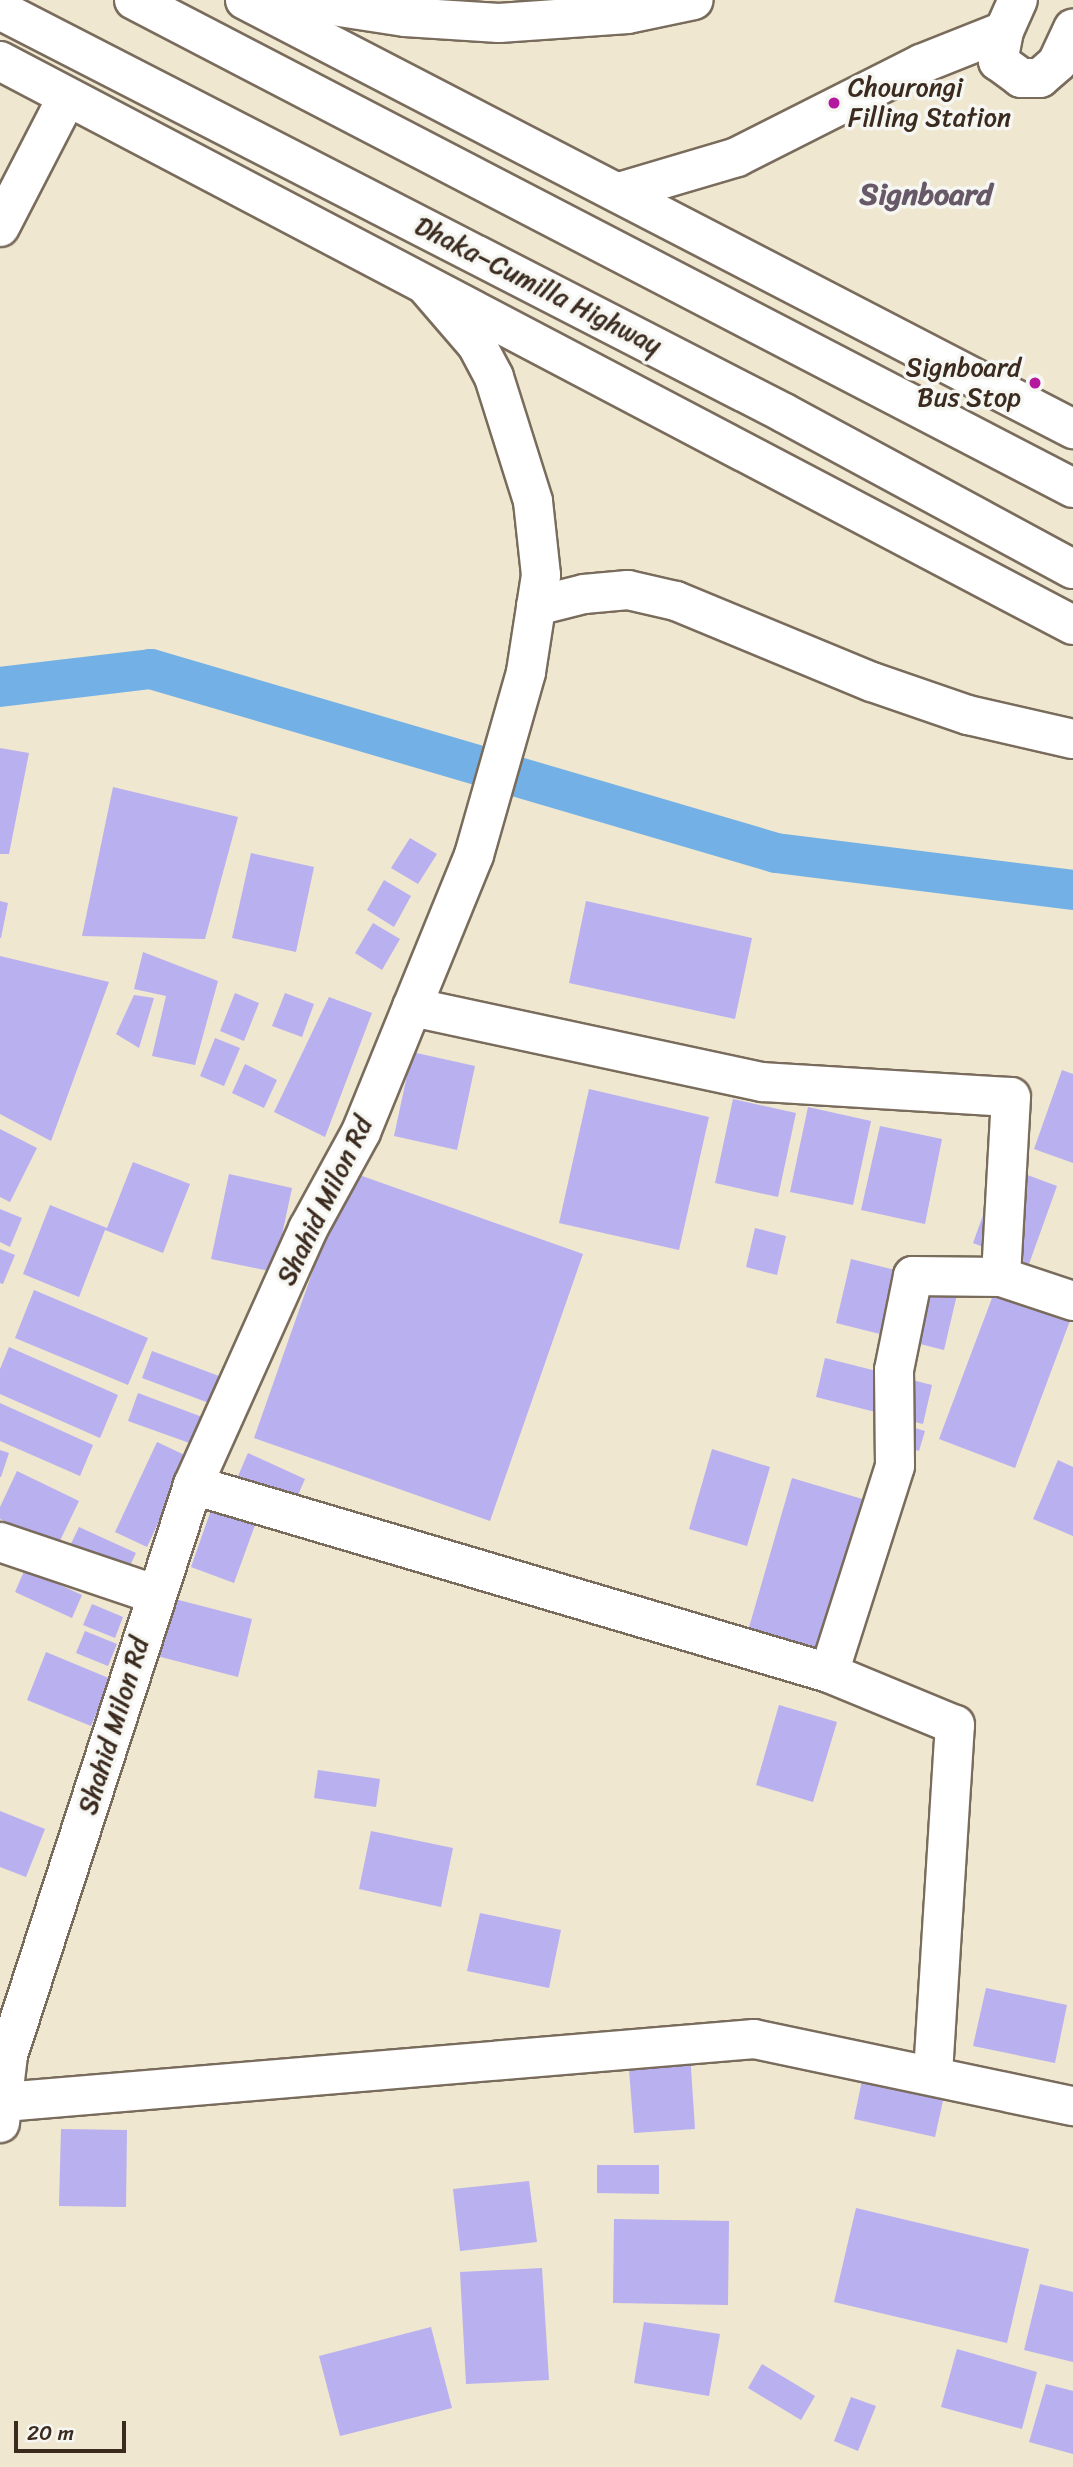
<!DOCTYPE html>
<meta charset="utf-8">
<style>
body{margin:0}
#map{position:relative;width:1073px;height:2467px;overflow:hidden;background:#efe7d0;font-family:Sriracha,sans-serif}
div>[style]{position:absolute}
.canal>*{height:40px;margin:-20px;padding:0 20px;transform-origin:20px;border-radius:20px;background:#72b0e5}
.building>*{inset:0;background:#b9b0ef}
.roads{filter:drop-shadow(2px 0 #7a6c5c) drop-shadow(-2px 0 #7a6c5c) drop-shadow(0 2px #7a6c5c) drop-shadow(0 -2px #7a6c5c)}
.minor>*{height:38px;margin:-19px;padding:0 19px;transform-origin:19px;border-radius:19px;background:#fff}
.major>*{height:38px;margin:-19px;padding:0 19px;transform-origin:19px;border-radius:19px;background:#fff}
.highway>*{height:38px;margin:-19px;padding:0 19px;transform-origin:19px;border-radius:19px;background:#fff}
.dots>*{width:19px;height:19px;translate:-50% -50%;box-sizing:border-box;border:4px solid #f6f6f2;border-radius:50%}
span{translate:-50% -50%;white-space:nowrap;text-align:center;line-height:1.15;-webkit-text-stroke:7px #f6f6f2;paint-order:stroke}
.poi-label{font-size:26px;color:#3b2a1e}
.left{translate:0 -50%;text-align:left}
.right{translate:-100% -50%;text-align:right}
.street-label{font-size:26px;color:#3b2a1e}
.quarter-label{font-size:30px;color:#675967;font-weight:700}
.scale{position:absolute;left:14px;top:2421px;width:112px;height:32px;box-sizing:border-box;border:4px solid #3b2a1e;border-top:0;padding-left:9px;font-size:21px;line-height:24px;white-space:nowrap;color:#3b2a1e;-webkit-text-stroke:5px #f6f6f2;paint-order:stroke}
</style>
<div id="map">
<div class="canal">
<i style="left:0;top:687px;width:152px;rotate:-6.8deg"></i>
<i style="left:151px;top:669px;width:652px;rotate:16.4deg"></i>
<i style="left:776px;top:853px;width:299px;rotate:7.1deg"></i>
</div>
<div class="building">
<i style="clip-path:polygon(0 748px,29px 753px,9px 854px,0 854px)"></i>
<i style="clip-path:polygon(113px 787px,238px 817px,205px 939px,82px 936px)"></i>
<i style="clip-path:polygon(410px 838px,437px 854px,418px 884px,391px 868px)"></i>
<i style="clip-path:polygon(251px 853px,314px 867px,296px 952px,232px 938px)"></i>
<i style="clip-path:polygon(384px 880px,411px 896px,394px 927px,367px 910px)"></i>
<i style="clip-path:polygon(0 901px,8px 903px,1px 938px,0 938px)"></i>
<i style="clip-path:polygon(586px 901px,752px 938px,735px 1019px,569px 983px)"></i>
<i style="clip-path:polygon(373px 923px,400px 939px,382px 970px,355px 953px)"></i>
<i style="clip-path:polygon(143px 952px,218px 981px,195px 1065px,152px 1056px,166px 996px,134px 989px)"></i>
<i style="clip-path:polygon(0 956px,109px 982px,51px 1141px,0 1114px)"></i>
<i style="clip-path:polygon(235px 993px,259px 1003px,244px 1041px,220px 1031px)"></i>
<i style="clip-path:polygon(285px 993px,314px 1004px,302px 1037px,272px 1026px)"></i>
<i style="clip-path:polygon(134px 995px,154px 998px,139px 1048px,116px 1034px)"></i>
<i style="clip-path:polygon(329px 997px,372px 1013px,325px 1137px,274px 1112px)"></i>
<i style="clip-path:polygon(215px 1038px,240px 1048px,224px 1086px,200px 1076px)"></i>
<i style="clip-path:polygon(412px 1052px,475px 1066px,457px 1150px,394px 1136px)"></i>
<i style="clip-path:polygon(245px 1064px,277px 1080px,264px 1108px,232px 1093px)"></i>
<i style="clip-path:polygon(1062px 1070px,1073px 1074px,1073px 1163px,1034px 1149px)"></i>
<i style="clip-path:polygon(589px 1089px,709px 1117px,679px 1250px,559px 1223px)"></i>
<i style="clip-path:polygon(733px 1099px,796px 1113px,778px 1197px,715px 1183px)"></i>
<i style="clip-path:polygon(808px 1107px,871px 1121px,853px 1205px,790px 1192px)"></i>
<i style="clip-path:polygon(880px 1126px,942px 1139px,925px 1224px,861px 1210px)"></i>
<i style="clip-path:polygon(0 1129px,37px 1148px,10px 1202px,0 1197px)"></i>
<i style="clip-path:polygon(133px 1162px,190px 1184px,163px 1253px,105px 1230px,79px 1297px,23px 1274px,50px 1205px,107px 1228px)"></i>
<i style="clip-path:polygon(1001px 1165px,1057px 1186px,1029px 1264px,973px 1243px)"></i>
<i style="clip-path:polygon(348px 1171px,583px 1254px,490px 1521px,254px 1438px)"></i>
<i style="clip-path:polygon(229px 1174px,292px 1188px,274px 1272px,211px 1259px)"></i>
<i style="clip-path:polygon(0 1209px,22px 1218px,10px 1247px,0 1242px)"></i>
<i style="clip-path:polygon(755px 1228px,786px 1236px,777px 1275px,746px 1267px)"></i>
<i style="clip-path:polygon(0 1249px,15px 1255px,3px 1284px,0 1283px)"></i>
<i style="clip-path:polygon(851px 1259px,959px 1286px,944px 1350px,836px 1323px)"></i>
<i style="clip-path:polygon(34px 1290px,148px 1338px,128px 1385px,15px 1338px)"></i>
<i style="clip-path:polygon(995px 1290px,1071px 1318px,1015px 1468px,939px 1439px)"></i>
<i style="clip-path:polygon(9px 1347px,118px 1395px,100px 1438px,0 1394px,0 1369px)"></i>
<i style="clip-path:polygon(152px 1351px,219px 1376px,209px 1403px,142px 1378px)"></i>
<i style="clip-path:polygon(825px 1358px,932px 1385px,923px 1424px,816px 1397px)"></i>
<i style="clip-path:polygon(138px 1393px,205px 1418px,195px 1445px,128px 1421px)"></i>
<i style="clip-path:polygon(0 1403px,93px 1445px,80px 1476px,0 1441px)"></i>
<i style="clip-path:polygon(888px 1420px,925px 1431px,919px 1451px,882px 1439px)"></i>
<i style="clip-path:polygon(157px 1442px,189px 1457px,147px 1547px,115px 1532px)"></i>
<i style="clip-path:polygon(712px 1449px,770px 1467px,747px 1546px,689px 1529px)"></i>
<i style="clip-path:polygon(0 1450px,9px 1453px,1px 1477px,0 1477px)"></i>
<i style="clip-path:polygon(248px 1453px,305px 1479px,295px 1502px,238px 1476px)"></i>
<i style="clip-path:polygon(1058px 1460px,1073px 1467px,1073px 1536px,1033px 1519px)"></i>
<i style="clip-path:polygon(17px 1471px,79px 1501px,57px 1547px,0 1519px,0 1507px)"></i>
<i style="clip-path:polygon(792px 1478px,869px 1501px,825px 1654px,748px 1631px)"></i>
<i style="clip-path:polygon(211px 1510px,255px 1525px,234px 1583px,191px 1567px)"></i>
<i style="clip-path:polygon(79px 1527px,136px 1553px,125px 1576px,68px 1550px)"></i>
<i style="clip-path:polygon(25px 1569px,82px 1595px,72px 1618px,15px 1592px)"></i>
<i style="clip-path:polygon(171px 1598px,252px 1619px,238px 1677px,157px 1656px)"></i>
<i style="clip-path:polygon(92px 1604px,123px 1617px,115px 1638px,83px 1625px)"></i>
<i style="clip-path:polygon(85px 1631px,117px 1644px,108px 1666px,76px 1653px)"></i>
<i style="clip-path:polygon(46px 1652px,111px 1679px,91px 1726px,27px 1700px)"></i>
<i style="clip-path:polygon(779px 1705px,837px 1722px,813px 1802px,756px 1785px)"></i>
<i style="clip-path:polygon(318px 1770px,380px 1779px,376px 1807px,314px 1798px)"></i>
<i style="clip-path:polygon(0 1811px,45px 1829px,26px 1877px,0 1867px)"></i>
<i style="clip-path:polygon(371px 1831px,453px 1848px,441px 1907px,359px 1889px)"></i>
<i style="clip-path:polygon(480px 1913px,561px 1930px,549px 1988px,467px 1971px)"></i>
<i style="clip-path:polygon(986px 1988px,1067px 2005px,1055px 2063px,973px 2046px)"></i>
<i style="clip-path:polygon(690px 2053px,695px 2129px,634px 2133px,628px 2057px)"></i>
<i style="clip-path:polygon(866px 2061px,948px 2078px,935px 2137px,854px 2119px)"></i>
<i style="clip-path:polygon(61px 2129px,127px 2130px,126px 2207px,59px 2206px)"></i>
<i style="clip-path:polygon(597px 2165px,659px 2165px,659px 2194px,597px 2193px)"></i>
<i style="clip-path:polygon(529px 2181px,537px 2242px,460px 2251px,453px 2189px)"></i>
<i style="clip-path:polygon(856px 2208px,1029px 2249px,1007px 2343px,834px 2302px)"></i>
<i style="clip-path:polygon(614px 2219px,729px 2221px,728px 2305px,613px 2303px)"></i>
<i style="clip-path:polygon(542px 2268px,549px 2380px,466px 2384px,460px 2272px)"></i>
<i style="clip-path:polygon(1040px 2284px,1073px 2292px,1073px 2362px,1024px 2350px)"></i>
<i style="clip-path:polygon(644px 2322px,720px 2334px,709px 2396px,634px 2383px)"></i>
<i style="clip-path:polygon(431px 2327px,452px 2408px,340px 2436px,319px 2356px)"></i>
<i style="clip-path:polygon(957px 2349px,1037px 2372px,1022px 2429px,941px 2407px)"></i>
<i style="clip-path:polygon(762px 2364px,815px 2396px,801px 2420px,748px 2388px)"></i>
<i style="clip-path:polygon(1046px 2384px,1073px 2391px,1073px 2454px,1029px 2442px)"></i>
<i style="clip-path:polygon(851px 2397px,876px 2406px,858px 2451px,834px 2441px)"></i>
</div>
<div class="roads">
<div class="minor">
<i style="left:0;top:227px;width:146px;rotate:-62.7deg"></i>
<i style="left:536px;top:606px;width:49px;rotate:-14deg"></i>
<i style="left:584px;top:594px;width:44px;rotate:-5.2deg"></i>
<i style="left:628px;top:590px;width:49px;rotate:12.9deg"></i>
<i style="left:676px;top:601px;width:212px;rotate:22.5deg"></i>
<i style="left:872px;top:682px;width:102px;rotate:19deg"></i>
<i style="left:968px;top:715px;width:108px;rotate:12.9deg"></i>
<i style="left:412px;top:1007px;width:359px;rotate:12.1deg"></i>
<i style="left:763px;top:1082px;width:248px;rotate:3.5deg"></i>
<i style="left:1011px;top:1097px;width:180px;rotate:93.2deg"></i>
<i style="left:193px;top:1485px;width:663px;rotate:16.47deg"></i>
<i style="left:0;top:1542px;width:163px;rotate:18.7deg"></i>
<i style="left:933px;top:2073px;width:349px;rotate:-86.4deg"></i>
<i style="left:955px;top:1725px;width:136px;rotate:-157.6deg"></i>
<i style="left:829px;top:1673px;width:217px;rotate:-72.3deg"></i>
<i style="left:895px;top:1466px;width:96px;rotate:-90.6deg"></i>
<i style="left:894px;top:1370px;width:96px;rotate:-78.6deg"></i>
<i style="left:913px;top:1276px;width:88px;rotate:0.7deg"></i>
<i style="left:1001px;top:1277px;width:76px;rotate:18.4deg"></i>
<i style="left:4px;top:2102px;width:753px;rotate:-4.8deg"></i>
<i style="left:754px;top:2039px;width:326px;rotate:11.9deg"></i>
<i style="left:0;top:2123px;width:68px;rotate:-83.3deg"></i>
<i style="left:8px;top:2055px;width:599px;rotate:-72.02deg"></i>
<i style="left:193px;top:1485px;width:281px;rotate:-65.8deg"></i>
<i style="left:308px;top:1229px;width:111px;rotate:-61.3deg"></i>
<i style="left:361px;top:1132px;width:299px;rotate:-67.8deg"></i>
<i style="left:474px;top:855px;width:190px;rotate:-74.1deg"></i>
<i style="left:526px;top:672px;width:98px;rotate:-81.2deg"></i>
<i style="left:541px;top:575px;width:74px;rotate:-96.2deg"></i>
<i style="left:533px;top:501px;width:130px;rotate:-107.5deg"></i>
<i style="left:494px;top:377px;width:36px;rotate:-118deg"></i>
<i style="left:477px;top:345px;width:75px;rotate:-130.7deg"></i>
</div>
<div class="major">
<i style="left:294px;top:0;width:112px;rotate:8.7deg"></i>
<i style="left:405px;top:17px;width:94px;rotate:3.7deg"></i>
<i style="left:499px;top:23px;width:129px;rotate:-4deg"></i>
<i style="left:628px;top:14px;width:67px;rotate:-12deg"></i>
<i style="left:1004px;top:31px;width:31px;rotate:101deg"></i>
<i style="left:998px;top:61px;width:29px;rotate:36deg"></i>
<i style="left:1021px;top:78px;width:19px"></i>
<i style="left:1040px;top:78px;width:23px;rotate:-41deg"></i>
<i style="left:1057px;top:63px;width:38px;rotate:-65deg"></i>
<i style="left:619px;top:192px;width:123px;rotate:-16.5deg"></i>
<i style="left:737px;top:157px;width:206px;rotate:-26.8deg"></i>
<i style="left:921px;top:64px;width:89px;rotate:-21.7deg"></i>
<i style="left:1004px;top:31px;width:34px;rotate:-66deg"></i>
</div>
<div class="highway">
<i style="left:134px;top:0;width:1058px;rotate:27.46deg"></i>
<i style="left:245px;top:0;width:933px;rotate:27.39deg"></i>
<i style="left:0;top:10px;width:882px;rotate:27.2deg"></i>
<i style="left:784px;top:413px;width:328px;rotate:28.4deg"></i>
<i style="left:0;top:61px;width:1212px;rotate:27.73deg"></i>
</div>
</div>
<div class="dots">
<i style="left:834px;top:103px;background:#b5179e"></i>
<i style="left:1035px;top:383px;background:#b5179e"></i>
</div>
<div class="poi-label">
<span class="left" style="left:848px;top:103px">Chourongi<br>Filling Station</span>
<span class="right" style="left:1021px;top:383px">Signboard<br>Bus Stop</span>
</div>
<div class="street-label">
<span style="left:538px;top:286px;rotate:27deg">Dhaka–Cumilla Highway</span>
<span style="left:325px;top:1201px;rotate:-64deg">Shahid Milon Rd</span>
<span style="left:114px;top:1726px;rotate:-73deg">Shahid Milon Rd</span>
</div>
<div class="quarter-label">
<span style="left:926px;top:194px">Signboard</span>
</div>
<div class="scale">20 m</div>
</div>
